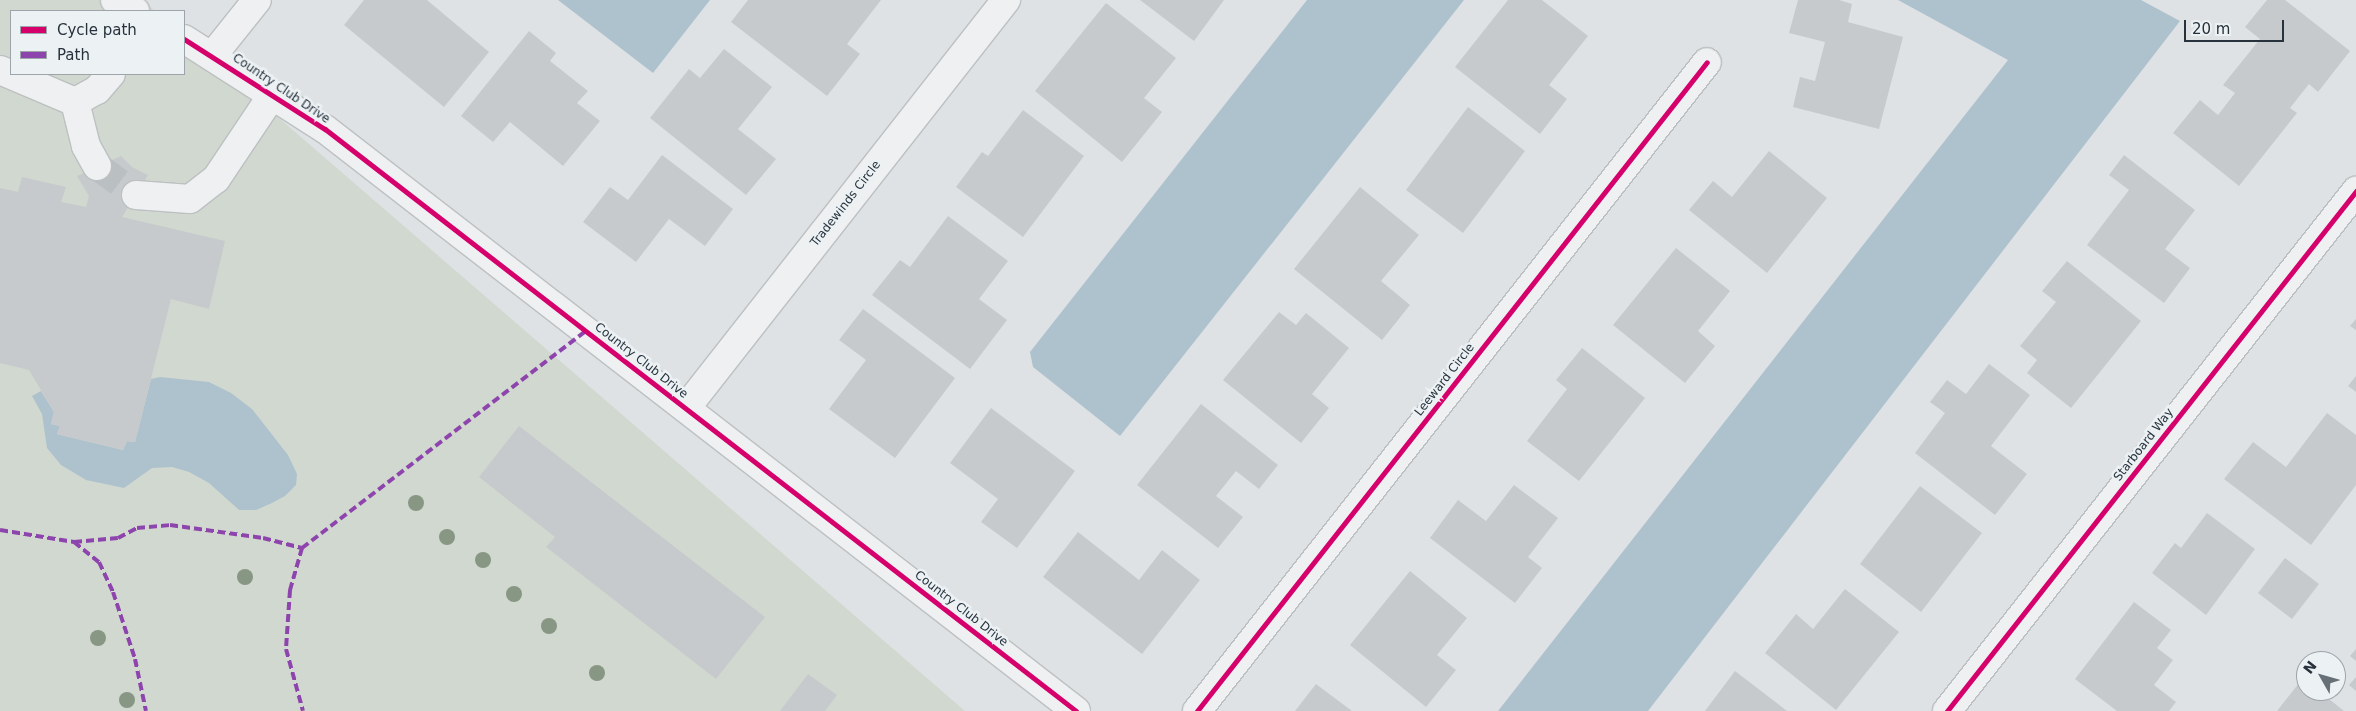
<!DOCTYPE html>
<style>
body{margin:0}
#map{position:relative;width:2356px;height:711px;overflow:hidden;background:#dfe2e4;font-family:"DejaVu Sans",sans-serif}
div>[style]{position:absolute}
.green>*{inset:0;background:#d1d8cf}
.water>*{inset:0;background:#aec2ce}
.building>*{inset:0;background:#c7cacc}
.minor-tunnel>*{height:28px;margin-top:-14px;transform-origin:0;background:repeating-linear-gradient(90deg,#babfc2 0 28px,transparent 0 42px)}
.roads{filter:drop-shadow(1px 0 #bdc0c2) drop-shadow(-1px 0 #bdc0c2) drop-shadow(0 1px #bdc0c2) drop-shadow(0 -1px #bdc0c2)}
.minor>*{height:28px;margin:-14px;padding:0 14px;transform-origin:14px;border-radius:14px;background:#eef0f1}
.quiet>*{height:4px;margin-top:-2px;transform-origin:0;background:repeating-linear-gradient(90deg,#8e44ad 0 8px,transparent 0 12px)}
.cycleway>*{height:5px;margin:-2.5px;padding:0 2.5px;transform-origin:2.5px;border-radius:2.5px;background:#d6006c}
.trees>*{width:16px;height:16px;margin:-8px;border-radius:50%;background:#889684}
span{translate:-50% -50%;white-space:nowrap;text-align:center;line-height:1.15;-webkit-text-stroke:5px #ecf1f4;paint-order:stroke}
.street-label{font-size:12px;color:#27323c}
.legend{position:absolute;left:10px;top:10px;width:175px;height:65px;box-sizing:border-box;background:#ecf1f4;border:1px solid #9da5aa;margin:0;padding:6px 9px;list-style:none;font-size:15px;color:#27323c}
.legend li{display:flex;align-items:center;gap:10px;height:25px}
.legend b{width:25px;border:1px solid #9da5aa}
.north{position:absolute;left:2296px;top:651px;width:50px;height:50px;box-sizing:border-box;background:#ecf1f4;border:1px solid #9da5aa;border-radius:50%;rotate:308deg;font-size:14px;font-weight:700;line-height:20px;text-align:center;color:#27323c}
.north::after{content:'';display:block;margin:auto;width:18px;height:22px;background:#677077;clip-path:polygon(50% 0,100% 100%,50% 72%,0 100%)}
.scale{position:absolute;left:2184px;top:20px;width:100px;height:22px;box-sizing:border-box;border:2px solid #27323c;border-top:0;padding-left:6px;font-size:15px;line-height:18px;white-space:nowrap;color:#27323c;-webkit-text-stroke:4px #ecf1f4;paint-order:stroke}
</style>
<div id="map">
<div class="green">
<i style="clip-path:polygon(0 0,142px 0,155px 11px,11px 11px,11px 74px,184px 74px,184px 36px,965px 711px,0 711px)"></i>
</div>
<div class="water">
<i style="clip-path:polygon(558px 0,710px 0,653px 73px)"></i>
<i style="clip-path:polygon(1307px 0,1464px 0,1120px 436px,1033px 367px,1030px 352px)"></i>
<i style="clip-path:polygon(1898px 0,2141px 0,2180px 21px,1648px 711px,1498px 711px,2008px 60px)"></i>
<i style="clip-path:polygon(160px 377px,209px 382px,231px 393px,252px 409px,288px 455px,297px 474px,296px 485px,285px 496px,272px 503px,256px 510px,239px 510px,209px 483px,189px 472px,172px 467px,152px 468px,124px 488px,86px 480px,61px 465px,47px 448px,42px 414px,32px 396px,41px 391px,54px 412px,51px 424px,60px 426px,57px 434px,123px 450px,127px 441px,135px 442px,151px 379px)"></i>
</div>
<div class="building">
<i style="clip-path:polygon(364px 0,427px 0,489px 52px,444px 107px,344px 25px)"></i>
<i style="clip-path:polygon(748px 0,881px 0,847px 44px,860px 54px,827px 96px,731px 22px)"></i>
<i style="clip-path:polygon(1140px 0,1224px 0,1194px 41px)"></i>
<i style="clip-path:polygon(1508px 0,1542px 0,1588px 36px,1549px 85px,1567px 99px,1540px 134px,1455px 67px)"></i>
<i style="clip-path:polygon(1798px 0,1839px 0,1852px 4px,1848px 22px,1903px 37px,1879px 129px,1793px 107px,1800px 77px,1815px 81px,1825px 42px,1789px 33px)"></i>
<i style="clip-path:polygon(2267px 0,2285px 0,2350px 51px,2318px 92px,2309px 84px,2290px 108px,2297px 113px,2239px 186px,2173px 133px,2200px 100px,2218px 115px,2235px 93px,2223px 85px,2260px 39px,2245px 27px)"></i>
<i style="clip-path:polygon(1106px 3px,1176px 58px,1144px 98px,1162px 112px,1122px 162px,1035px 91px)"></i>
<i style="clip-path:polygon(529px 31px,556px 53px,550px 61px,588px 91px,577px 103px,600px 121px,563px 166px,510px 122px,493px 142px,461px 116px)"></i>
<i style="clip-path:polygon(724px 49px,772px 87px,738px 129px,776px 159px,746px 195px,650px 118px,689px 69px,700px 78px)"></i>
<i style="clip-path:polygon(1468px 107px,1525px 151px,1463px 233px,1406px 190px)"></i>
<i style="clip-path:polygon(1023px 110px,1084px 156px,1023px 237px,956px 187px,982px 152px,988px 156px)"></i>
<i style="clip-path:polygon(1769px 151px,1827px 198px,1767px 273px,1689px 210px,1713px 181px,1732px 197px)"></i>
<i style="clip-path:polygon(662px 155px,733px 209px,705px 246px,669px 219px,636px 262px,583px 222px,610px 187px,628px 200px)"></i>
<i style="clip-path:polygon(2124px 155px,2195px 210px,2165px 249px,2190px 268px,2164px 303px,2087px 245px,2129px 190px,2109px 175px)"></i>
<i style="clip-path:polygon(121px 156px,132px 167px,148px 175px,122px 217px,225px 241px,209px 309px,171px 299px,135px 442px,127px 441px,123px 450px,57px 434px,60px 426px,51px 424px,54px 412px,29px 370px,0 363px,0 188px,18px 192px,22px 177px,66px 187px,61px 202px,86px 207px,89px 196px,77px 176px)"></i>
<i style="clip-path:polygon(1360px 187px,1419px 235px,1381px 281px,1410px 305px,1382px 340px,1294px 269px)"></i>
<i style="clip-path:polygon(948px 216px,1008px 261px,979px 299px,1007px 320px,970px 369px,872px 295px,900px 260px,910px 267px)"></i>
<i style="clip-path:polygon(1676px 248px,1730px 291px,1698px 331px,1715px 346px,1685px 383px,1613px 325px)"></i>
<i style="clip-path:polygon(2067px 261px,2141px 321px,2071px 408px,2027px 373px,2037px 360px,2020px 346px,2056px 302px,2042px 291px)"></i>
<i style="clip-path:polygon(863px 309px,955px 378px,895px 458px,829px 409px,866px 360px,839px 340px)"></i>
<i style="clip-path:polygon(1279px 312px,1296px 325px,1306px 313px,1349px 348px,1312px 394px,1329px 408px,1301px 443px,1223px 380px)"></i>
<i style="clip-path:polygon(2356px 319px,2356px 330px,2350px 326px)"></i>
<i style="clip-path:polygon(1582px 348px,1645px 398px,1579px 481px,1527px 441px,1567px 389px,1556px 380px)"></i>
<i style="clip-path:polygon(1989px 364px,2030px 395px,1991px 446px,2027px 474px,1995px 515px,1915px 453px,1945px 413px,1930px 402px,1947px 380px,1966px 394px)"></i>
<i style="clip-path:polygon(2356px 376px,2356px 392px,2348px 386px)"></i>
<i style="clip-path:polygon(1201px 404px,1278px 465px,1259px 489px,1236px 471px,1216px 496px,1243px 517px,1218px 548px,1137px 485px)"></i>
<i style="clip-path:polygon(991px 408px,1075px 471px,1017px 548px,981px 522px,998px 499px,950px 463px)"></i>
<i style="clip-path:polygon(2327px 413px,2356px 435px,2356px 485px,2311px 545px,2224px 479px,2253px 442px,2286px 467px)"></i>
<i style="clip-path:polygon(519px 426px,765px 617px,716px 679px,546px 547px,555px 537px,479px 477px)"></i>
<i style="clip-path:polygon(1514px 485px,1558px 518px,1528px 557px,1542px 568px,1515px 603px,1430px 538px,1458px 500px,1486px 521px)"></i>
<i style="clip-path:polygon(1920px 486px,1982px 533px,1921px 612px,1860px 564px)"></i>
<i style="clip-path:polygon(2207px 513px,2255px 549px,2206px 615px,2152px 573px,2175px 543px,2181px 548px)"></i>
<i style="clip-path:polygon(1078px 532px,1139px 580px,1162px 550px,1200px 580px,1142px 654px,1043px 577px)"></i>
<i style="clip-path:polygon(2285px 558px,2319px 584px,2292px 619px,2258px 593px)"></i>
<i style="clip-path:polygon(1410px 571px,1467px 618px,1437px 655px,1456px 670px,1426px 707px,1350px 645px)"></i>
<i style="clip-path:polygon(1845px 589px,1899px 632px,1836px 710px,1765px 653px,1796px 614px,1813px 629px)"></i>
<i style="clip-path:polygon(2134px 602px,2171px 630px,2157px 648px,2173px 660px,2154px 685px,2176px 702px,2169px 711px,2117px 711px,2075px 679px)"></i>
<i style="clip-path:polygon(2356px 649px,2356px 661px,2350px 656px)"></i>
<i style="clip-path:polygon(1735px 671px,1787px 711px,1705px 711px)"></i>
<i style="clip-path:polygon(808px 674px,837px 695px,825px 711px,780px 711px)"></i>
<i style="clip-path:polygon(2356px 677px,2356px 691px,2349px 685px)"></i>
<i style="clip-path:polygon(2303px 678px,2306px 691px,2319px 691px,2344px 711px,2277px 711px)"></i>
<i style="clip-path:polygon(1316px 684px,1352px 711px,1295px 711px)"></i>
</div>
<div class="minor-tunnel">
<i style="left:97px;top:166px;width:49px;rotate:36.6deg"></i>
</div>
<div class="roads">
<div class="minor">
<i style="left:115px;top:0;width:23px;rotate:29deg"></i>
<i style="left:184px;top:39px;width:167px;rotate:32.6deg"></i>
<i style="left:325px;top:129px;width:950px;rotate:37.77deg"></i>
<i style="left:213px;top:55px;width:70px;rotate:-51.3deg"></i>
<i style="left:0;top:70px;width:82px;rotate:23.1deg"></i>
<i style="left:97px;top:166px;width:23px;rotate:-119deg"></i>
<i style="left:86px;top:146px;width:45px;rotate:-104deg"></i>
<i style="left:75px;top:102px;width:25px;rotate:-29deg"></i>
<i style="left:97px;top:90px;width:21px;rotate:-49deg"></i>
<i style="left:136px;top:195px;width:54px;rotate:4.2deg"></i>
<i style="left:190px;top:199px;width:33px;rotate:-38deg"></i>
<i style="left:216px;top:179px;width:102px;rotate:-56.2deg"></i>
<i style="left:686px;top:408px;width:519px;rotate:-51.89deg"></i>
<i style="left:1197px;top:711px;width:825px;rotate:-51.84deg"></i>
<i style="left:1947px;top:711px;width:662px;rotate:-51.81deg"></i>
</div>
</div>
<div class="quiet">
<i style="left:0;top:530px;width:75px;rotate:9.2deg"></i>
<i style="left:74px;top:542px;width:32px;rotate:39deg"></i>
<i style="left:99px;top:562px;width:33px;rotate:65deg"></i>
<i style="left:113px;top:592px;width:71px;rotate:71.8deg"></i>
<i style="left:135px;top:659px;width:53px;rotate:78.1deg"></i>
<i style="left:74px;top:542px;width:44px;rotate:-5.2deg"></i>
<i style="left:118px;top:538px;width:21px;rotate:-28deg"></i>
<i style="left:137px;top:528px;width:33px;rotate:-5deg"></i>
<i style="left:170px;top:525px;width:94px;rotate:8deg"></i>
<i style="left:263px;top:538px;width:40px;rotate:14.4deg"></i>
<i style="left:302px;top:548px;width:44px;rotate:105.9deg"></i>
<i style="left:290px;top:590px;width:59px;rotate:93.9deg"></i>
<i style="left:286px;top:649px;width:64px;rotate:74.7deg"></i>
<i style="left:302px;top:548px;width:357px;rotate:-37.4deg"></i>
</div>
<div class="cycleway">
<i style="left:184px;top:39px;width:167px;rotate:32.6deg"></i>
<i style="left:325px;top:129px;width:950px;rotate:37.77deg"></i>
<i style="left:1197px;top:711px;width:825px;rotate:-51.84deg"></i>
<i style="left:1947px;top:711px;width:662px;rotate:-51.81deg"></i>
</div>
<div class="trees">
<i style="left:416px;top:503px"></i>
<i style="left:447px;top:537px"></i>
<i style="left:483px;top:560px"></i>
<i style="left:245px;top:577px"></i>
<i style="left:514px;top:594px"></i>
<i style="left:549px;top:626px"></i>
<i style="left:98px;top:638px"></i>
<i style="left:597px;top:673px"></i>
<i style="left:127px;top:700px"></i>
</div>
<div class="street-label">
<span style="left:281px;top:89px;rotate:34deg">Country Club Drive</span>
<span style="left:846px;top:204px;rotate:-52deg">Tradewinds Circle</span>
<span style="left:641px;top:361px;rotate:38deg">Country Club Drive</span>
<span style="left:1445px;top:380px;rotate:-52deg">Leeward Circle</span>
<span style="left:2144px;top:445px;rotate:-52deg">Starboard Way</span>
<span style="left:961px;top:609px;rotate:38deg">Country Club Drive</span>
</div>
<ul class="legend">
<li><b style="height:6px;background:#d6006c"></b>Cycle path</li>
<li><b style="height:6px;background:#8e44ad"></b>Path</li>
</ul>
<div class="north">N</div>
<div class="scale">20 m</div>
</div>
